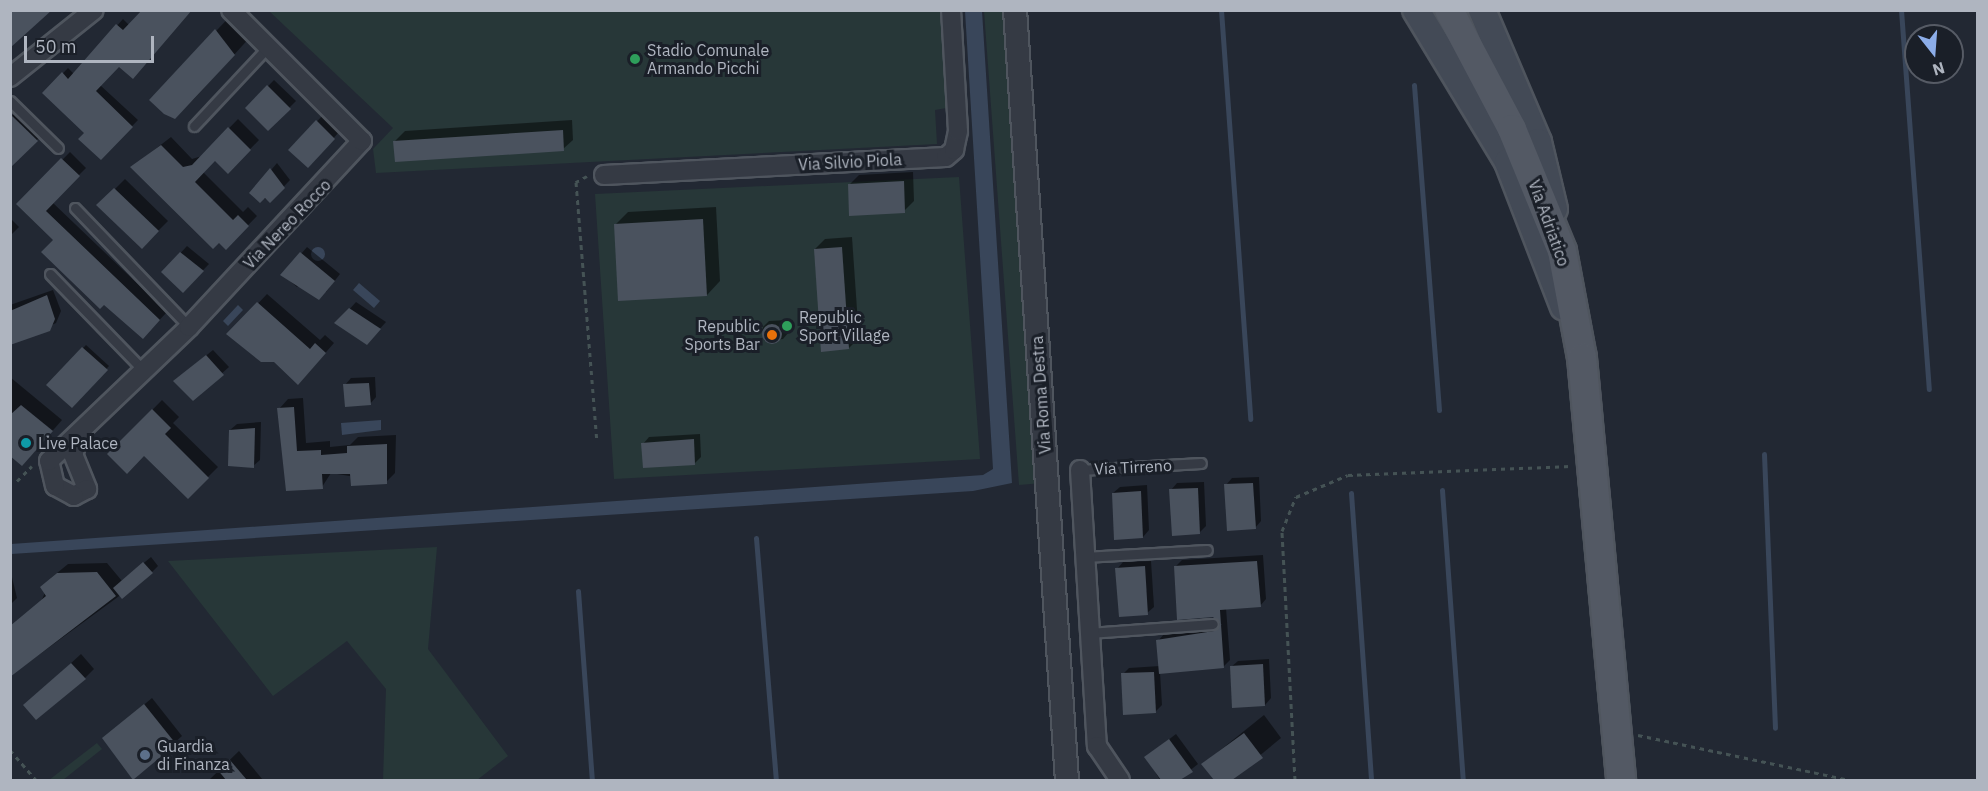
<!DOCTYPE html>
<style>
body{margin:0}
#map{position:relative;width:1988px;height:791px;overflow:hidden;background:#222833;font-family:"IBM Plex Sans",sans-serif}
div>[style]{position:absolute}
.green>*{inset:0;background:#273738}
.water>*{inset:0;background:#39465a}
.round{border-radius:50%}
.shadow>*{inset:0;background:#0007}
.stream>*{height:5px;margin:-2.5px;padding:0 2.5px;transform-origin:2.5px;border-radius:2.5px;background:#39465a}
.building>*{inset:0;background:#4a525e}
.path>*{height:3px;margin-top:-1.5px;transform-origin:0;background:repeating-linear-gradient(90deg,#455355 0 4.5px,transparent 0 9px)}
.roads{filter:drop-shadow(2px 0 #4f555e) drop-shadow(-2px 0 #4f555e) drop-shadow(0 2px #4f555e) drop-shadow(0 -2px #4f555e)}
.service>*{height:9px;margin:-4.5px;padding:0 4.5px;transform-origin:4.5px;border-radius:4.5px;background:#353a44}
.minor>*{height:18px;margin:-9px;padding:0 9px;transform-origin:9px;border-radius:9px;background:#353a44}
.tertiary>*{height:22px;margin:-11px;padding:0 11px;transform-origin:11px;border-radius:11px;background:#353a44}
.secondary>*{height:26px;margin:-13px;padding:0 13px;transform-origin:13px;border-radius:13px;background:#434a56}
.primary>*{height:28px;margin:-14px;padding:0 14px;transform-origin:14px;border-radius:14px;background:#535964}
.dots>*{width:16px;height:16px;translate:-50% -50%;box-sizing:border-box;border:3px solid #1a1f28;border-radius:50%}
span{translate:-50% -50%;white-space:nowrap;text-align:center;line-height:1.15;-webkit-text-stroke:6px #1a1f28;paint-order:stroke}
.poi-label{font-size:16px;color:#afb5c0}
.left{translate:0 -50%;text-align:left}
.right{translate:-100% -50%;text-align:right}
.street-label{font-size:16px;color:#afb5c0}
.frame{position:absolute;inset:0;border:12px solid #afb5c0;pointer-events:none}
.north{position:absolute;left:1904px;top:24px;width:60px;height:60px;box-sizing:border-box;background:#1a1f28;border:2px solid #565b65;border-radius:50%;rotate:163deg;font-size:16px;font-weight:700;line-height:24px;text-align:center;color:#afb5c0}
.north::after{content:'';display:block;margin:auto;width:21px;height:27px;background:#8cade9;clip-path:polygon(50% 0,100% 100%,50% 72%,0 100%)}
.scale{position:absolute;left:24px;top:36px;width:130px;height:27px;box-sizing:border-box;border:3px solid #afb5c0;border-top:0;padding-left:8px;font-size:18px;line-height:21px;white-space:nowrap;color:#afb5c0;-webkit-text-stroke:4px #1a1f28;paint-order:stroke}
</style>
<div id="map">
<div class="green">
<i style="clip-path:polygon(269px 11px,947px 11px,952px 107px,935px 110px,937px 144px,376px 173px,373px 149px,393px 128px)"></i>
<i style="clip-path:polygon(984px 11px,1006px 11px,1042px 483px,1019px 485px)"></i>
<i style="clip-path:polygon(959px 177px,980px 459px,614px 479px,595px 194px)"></i>
<i style="clip-path:polygon(437px 547px,428px 649px,508px 756px,477px 780px,383px 780px,386px 689px,347px 641px,273px 696px,168px 561px)"></i>
<i style="clip-path:polygon(97px 743px,102px 749px,63px 780px,49px 780px)"></i>
</div>
<div class="water">
<i style="clip-path:polygon(965px 11px,982px 11px,1012px 483px,973px 491px,11px 554px,11px 544px,983px 475px,993px 469px)"></i>
<i class="round" style="left:311px;top:247px;width:14px;height:14px"></i>
<i style="clip-path:polygon(359px 283px,380px 301px,374px 308px,353px 290px)"></i>
<i style="clip-path:polygon(238px 305px,243px 310px,228px 326px,223px 321px)"></i>
<i style="clip-path:polygon(381px 420px,381px 430px,342px 435px,341px 423px)"></i>
</div>
<div class="shadow">
<i style="clip-path:polygon(235px 11px,252px 35px,194px 99px,175px 117px,151px 100px)"></i>
<i style="clip-path:polygon(123px 19px,130px 26px,119px 65px,100px 85px,138px 120px,101px 158px,86px 133px,44px 93px,68px 68px,74px 74px)"></i>
<i style="clip-path:polygon(274px 80px,296px 101px,268px 129px,247px 108px)"></i>
<i style="clip-path:polygon(19px 109px,44px 133px,10px 166px,10px 118px)"></i>
<i style="clip-path:polygon(323px 115px,340px 131px,308px 166px,290px 150px)"></i>
<i style="clip-path:polygon(238px 119px,259px 140px,228px 172px,215px 159px,203px 172px,243px 212px,248px 207px,257px 216px,226px 248px,132px 167px,171px 137px,192px 159px,202px 156px)"></i>
<i style="clip-path:polygon(572px 120px,573px 140px,563px 149px,395px 141px,405px 131px)"></i>
<i style="clip-path:polygon(70px 152px,86px 168px,52px 202px,167px 312px,150px 330px,19px 204px)"></i>
<i style="clip-path:polygon(277px 163px,290px 180px,270px 201px,252px 193px)"></i>
<i style="clip-path:polygon(913px 172px,914px 201px,904px 211px,849px 185px,859px 175px)"></i>
<i style="clip-path:polygon(125px 179px,168px 221px,142px 247px,99px 205px)"></i>
<i style="clip-path:polygon(716px 207px,720px 281px,707px 295px,615px 225px,628px 212px)"></i>
<i style="clip-path:polygon(10px 218px,19px 227px,10px 236px)"></i>
<i style="clip-path:polygon(852px 237px,859px 338px,849px 348px,815px 249px,825px 239px)"></i>
<i style="clip-path:polygon(187px 246px,209px 264px,183px 291px,163px 272px)"></i>
<i style="clip-path:polygon(307px 247px,340px 274px,326px 292px,301px 283px,297px 287px,283px 275px)"></i>
<i style="clip-path:polygon(53px 290px,61px 311px,56px 323px,10px 344px,10px 305px)"></i>
<i style="clip-path:polygon(267px 294px,320px 340px,325px 335px,334px 343px,307px 374px,229px 334px)"></i>
<i style="clip-path:polygon(356px 302px,386px 322px,367px 343px,337px 323px)"></i>
<i style="clip-path:polygon(788px 320px,789px 332px,783px 339px,764px 341px,763px 327px,769px 321px)"></i>
<i style="clip-path:polygon(86px 345px,109px 366px,72px 406px,48px 385px)"></i>
<i style="clip-path:polygon(213px 350px,229px 367px,193px 399px,182px 375px)"></i>
<i style="clip-path:polygon(10px 377px,62px 420px,33px 453px,10px 453px)"></i>
<i style="clip-path:polygon(375px 377px,376px 397px,370px 404px,345px 385px,351px 378px)"></i>
<i style="clip-path:polygon(303px 398px,306px 443px,330px 441px,330px 447px,350px 445px,358px 437px,396px 435px,395px 473px,386px 482px,331px 473px,322px 487px,288px 489px,279px 409px,288px 399px)"></i>
<i style="clip-path:polygon(162px 400px,179px 417px,173px 423px,218px 467px,188px 497px,144px 454px,109px 454px)"></i>
<i style="clip-path:polygon(261px 422px,260px 460px,253px 466px,230px 430px,237px 424px)"></i>
<i style="clip-path:polygon(700px 434px,701px 457px,695px 463px,643px 444px,649px 437px)"></i>
<i style="clip-path:polygon(1259px 477px,1261px 521px,1255px 528px,1226px 485px,1232px 478px)"></i>
<i style="clip-path:polygon(1204px 482px,1206px 526px,1200px 532px,1171px 490px,1177px 483px)"></i>
<i style="clip-path:polygon(1147px 485px,1149px 530px,1143px 537px,1113px 493px,1120px 487px)"></i>
<i style="clip-path:polygon(1263px 555px,1266px 599px,1260px 606px,1226px 608px,1230px 660px,1223px 667px,1160px 672px,1162px 705px,1155px 712px,1123px 674px,1129px 668px,1160px 666px,1158px 641px,1164px 634px,1222px 625px,1176px 566px,1182px 560px)"></i>
<i style="clip-path:polygon(151px 557px,158px 566px,152px 572px,10px 676px,51px 578px,68px 564px,107px 563px,122px 581px)"></i>
<i style="clip-path:polygon(1151px 561px,1154px 607px,1147px 613px,1117px 569px,1123px 562px)"></i>
<i style="clip-path:polygon(10px 569px,17px 598px,10px 605px)"></i>
<i style="clip-path:polygon(81px 654px,94px 669px,85px 678px,35px 696px)"></i>
<i style="clip-path:polygon(1269px 659px,1271px 698px,1265px 705px,1231px 667px,1238px 661px)"></i>
<i style="clip-path:polygon(152px 698px,182px 736px,134px 779px,104px 738px)"></i>
<i style="clip-path:polygon(1264px 715px,1281px 738px,1230px 780px,1215px 780px,1203px 764px)"></i>
<i style="clip-path:polygon(1176px 734px,1198px 764px,1178px 780px,1160px 780px,1146px 757px)"></i>
<i style="clip-path:polygon(239px 751px,263px 780px,209px 780px)"></i>
</div>
<div class="stream">
<i style="left:1221px;top:10px;width:410px;rotate:85.9deg"></i>
<i style="left:1901px;top:10px;width:380px;rotate:85.8deg"></i>
<i style="left:1414px;top:85px;width:326px;rotate:85.6deg"></i>
<i style="left:1764px;top:454px;width:274px;rotate:87.7deg"></i>
<i style="left:1442px;top:490px;width:291px;rotate:85.9deg"></i>
<i style="left:1351px;top:493px;width:288px;rotate:86deg"></i>
<i style="left:756px;top:538px;width:243px;rotate:85.3deg"></i>
<i style="left:578px;top:591px;width:190px;rotate:85.8deg"></i>
</div>
<div class="building">
<i style="clip-path:polygon(10px 10px,52px 10px,10px 48px)"></i>
<i style="clip-path:polygon(142px 10px,192px 10px,133px 79px,119px 67px,96px 91px,133px 127px,101px 160px,78px 139px,84px 133px,42px 93px,62px 72px,68px 79px,116px 24px,123px 30px)"></i>
<i style="clip-path:polygon(215px 29px,235px 55px,175px 119px,164px 114px,149px 100px)"></i>
<i style="clip-path:polygon(267px 85px,291px 109px,268px 131px,245px 108px)"></i>
<i style="clip-path:polygon(10px 114px,38px 141px,10px 168px)"></i>
<i style="clip-path:polygon(316px 120px,335px 139px,308px 168px,288px 150px)"></i>
<i style="clip-path:polygon(228px 127px,251px 150px,228px 174px,215px 161px,195px 182px,233px 220px,238px 215px,249px 226px,226px 250px,219px 243px,213px 249px,130px 167px,161px 145px,183px 167px,192px 165px)"></i>
<i style="clip-path:polygon(563px 130px,564px 151px,395px 162px,393px 141px)"></i>
<i style="clip-path:polygon(61px 158px,80px 176px,46px 211px,160px 320px,143px 339px,104px 305px,100px 309px,41px 252px,53px 240px,16px 204px)"></i>
<i style="clip-path:polygon(270px 168px,285px 188px,270px 203px,265px 198px,260px 203px,249px 193px)"></i>
<i style="clip-path:polygon(904px 181px,905px 213px,849px 216px,848px 184px)"></i>
<i style="clip-path:polygon(114px 188px,159px 231px,142px 249px,96px 205px)"></i>
<i style="clip-path:polygon(703px 219px,707px 296px,618px 301px,614px 224px)"></i>
<i style="clip-path:polygon(842px 247px,849px 349px,821px 352px,814px 249px)"></i>
<i style="clip-path:polygon(180px 252px,204px 271px,183px 293px,161px 272px)"></i>
<i style="clip-path:polygon(300px 252px,335px 281px,319px 300px,280px 275px)"></i>
<i style="clip-path:polygon(47px 295px,55px 319px,50px 331px,10px 345px,10px 311px)"></i>
<i style="clip-path:polygon(257px 302px,310px 349px,315px 343px,326px 353px,298px 385px,274px 362px,261px 362px,226px 334px)"></i>
<i style="clip-path:polygon(349px 308px,381px 329px,367px 345px,334px 323px)"></i>
<i class="round" style="left:762px;top:324px;width:20px;height:20px"></i>
<i style="clip-path:polygon(82px 347px,108px 370px,72px 408px,46px 385px)"></i>
<i style="clip-path:polygon(206px 355px,224px 375px,193px 401px,173px 381px)"></i>
<i style="clip-path:polygon(369px 383px,371px 405px,345px 407px,343px 384px)"></i>
<i style="clip-path:polygon(21px 405px,53px 431px,22px 466px,10px 456px,10px 415px)"></i>
<i style="clip-path:polygon(294px 407px,297px 451px,321px 450px,321px 455px,347px 453px,347px 446px,387px 444px,387px 484px,351px 486px,350px 474px,322px 474px,323px 489px,286px 491px,277px 408px)"></i>
<i style="clip-path:polygon(152px 409px,171px 428px,165px 434px,209px 478px,188px 499px,144px 456px,127px 474px,107px 454px)"></i>
<i style="clip-path:polygon(255px 428px,254px 468px,228px 466px,229px 430px)"></i>
<i style="clip-path:polygon(694px 439px,695px 465px,643px 468px,641px 443px)"></i>
<i style="clip-path:polygon(1253px 483px,1256px 529px,1227px 531px,1224px 484px)"></i>
<i style="clip-path:polygon(1198px 488px,1200px 534px,1172px 536px,1169px 489px)"></i>
<i style="clip-path:polygon(1141px 491px,1143px 538px,1114px 540px,1112px 493px)"></i>
<i style="clip-path:polygon(1257px 561px,1261px 607px,1220px 610px,1224px 668px,1159px 674px,1156px 640px,1214px 631px,1220px 624px,1213px 617px,1177px 620px,1174px 566px)"></i>
<i style="clip-path:polygon(143px 562px,153px 573px,122px 599px,113px 588px)"></i>
<i style="clip-path:polygon(1145px 566px,1148px 615px,1119px 617px,1115px 568px)"></i>
<i style="clip-path:polygon(97px 572px,116px 596px,10px 677px,10px 626px,46px 596px,40px 587px,57px 573px)"></i>
<i style="clip-path:polygon(71px 663px,86px 679px,36px 720px,23px 705px)"></i>
<i style="clip-path:polygon(1263px 664px,1265px 706px,1232px 708px,1230px 666px)"></i>
<i style="clip-path:polygon(1154px 672px,1156px 713px,1123px 715px,1121px 673px)"></i>
<i style="clip-path:polygon(144px 704px,176px 744px,133px 780px,102px 738px)"></i>
<i style="clip-path:polygon(1244px 733px,1263px 758px,1232px 780px,1214px 780px,1201px 764px)"></i>
<i style="clip-path:polygon(1169px 739px,1193px 772px,1180px 780px,1161px 780px,1144px 757px)"></i>
<i style="clip-path:polygon(229px 759px,247px 780px,226px 780px,217px 769px)"></i>
</div>
<div class="path">
<i style="left:587px;top:176px;width:13px;rotate:151deg"></i>
<i style="left:576px;top:182px;width:261px;rotate:85.4deg"></i>
<i style="left:17px;top:481px;width:21px;rotate:-45deg"></i>
<i style="left:1638px;top:735px;width:217px;rotate:12deg"></i>
<i style="left:10px;top:750px;width:40px;rotate:49deg"></i>
<i style="left:1295px;top:780px;width:249px;rotate:-93deg"></i>
<i style="left:1282px;top:531px;width:37px;rotate:-68deg"></i>
<i style="left:1296px;top:497px;width:56px;rotate:-22.9deg"></i>
<i style="left:1348px;top:475px;width:223px;rotate:-2.3deg"></i>
</div>
<div class="roads">
<div class="service">
<i style="left:10px;top:101px;width:67px;rotate:44.4deg"></i>
<i style="left:194px;top:126px;width:108px;rotate:-46.9deg"></i>
<i style="left:75px;top:208px;width:165px;rotate:46.2deg"></i>
<i style="left:50px;top:274px;width:135px;rotate:45.9deg"></i>
<i style="left:1080px;top:470px;width:121px;rotate:-3.3deg"></i>
<i style="left:1084px;top:557px;width:123px;rotate:-3.3deg"></i>
<i style="left:1089px;top:633px;width:124px;rotate:-4.2deg"></i>
</div>
<div class="minor">
<i style="left:10px;top:77px;width:107px;rotate:-38.6deg"></i>
<i style="left:604px;top:175px;width:342px;rotate:-3deg"></i>
<i style="left:946px;top:157px;width:11px;rotate:-41deg"></i>
<i style="left:954px;top:150px;width:19px;rotate:-78deg"></i>
<i style="left:958px;top:131px;width:121px;rotate:-93.3deg"></i>
<i style="left:79px;top:437px;width:18px;rotate:109deg"></i>
<i style="left:73px;top:454px;width:38px;rotate:68deg"></i>
<i style="left:87px;top:489px;width:15px;rotate:152deg"></i>
<i style="left:74px;top:496px;width:21px;rotate:-152deg"></i>
<i style="left:55px;top:486px;width:26px;rotate:-103deg"></i>
<i style="left:49px;top:461px;width:194px;rotate:-43.7deg"></i>
<i style="left:189px;top:327px;width:254px;rotate:-47.1deg"></i>
<i style="left:362px;top:141px;width:185px;rotate:-135deg"></i>
<i style="left:1080px;top:470px;width:277px;rotate:86.5deg"></i>
<i style="left:1097px;top:746px;width:41px;rotate:55.9deg"></i>
</div>
<div class="tertiary">
<i style="left:1015px;top:10px;width:772px;rotate:86.14deg"></i>
</div>
<div class="secondary">
<i style="left:1416px;top:10px;width:178px;rotate:58.8deg"></i>
<i style="left:1508px;top:162px;width:155px;rotate:68.9deg"></i>
<i style="left:1482px;top:10px;width:143px;rotate:67deg"></i>
<i style="left:1538px;top:142px;width:69px;rotate:76.6deg"></i>
</div>
<div class="primary">
<i style="left:1449px;top:10px;width:135px;rotate:62.1deg"></i>
<i style="left:1512px;top:129px;width:132px;rotate:67.7deg"></i>
<i style="left:1562px;top:251px;width:109px;rotate:79.4deg"></i>
<i style="left:1582px;top:358px;width:424px;rotate:84.7deg"></i>
</div>
</div>
<div class="dots">
<i style="left:635px;top:59px;background:#2e9e5b"></i>
<i style="left:787px;top:326px;background:#2e9e5b"></i>
<i style="left:772px;top:335px;background:#e8710a"></i>
<i style="left:26px;top:443px;background:#0f9aa8"></i>
<i style="left:145px;top:755px;background:#5c6f8a"></i>
</div>
<div class="poi-label">
<span class="left" style="left:647px;top:59px">Stadio Comunale<br>Armando Picchi</span>
<span class="left" style="left:799px;top:326px">Republic<br>Sport Village</span>
<span class="right" style="left:760px;top:335px">Republic<br>Sports Bar</span>
<span class="left" style="left:38px;top:443px">Live Palace</span>
<span class="left" style="left:157px;top:755px">Guardia<br>di Finanza</span>
</div>
<div class="street-label">
<span style="left:850px;top:162px;rotate:-3deg">Via Silvio Piola</span>
<span style="left:1549px;top:223px;rotate:70deg">Via Adriatico</span>
<span style="left:287px;top:224px;rotate:-46deg">Via Nereo Rocco</span>
<span style="left:1041px;top:395px;rotate:-94deg">Via Roma Destra</span>
<span style="left:1133px;top:467px;rotate:-3deg">Via Tirreno</span>
</div>
<div class="frame"></div>
<div class="north">N</div>
<div class="scale">50 m</div>
</div>
